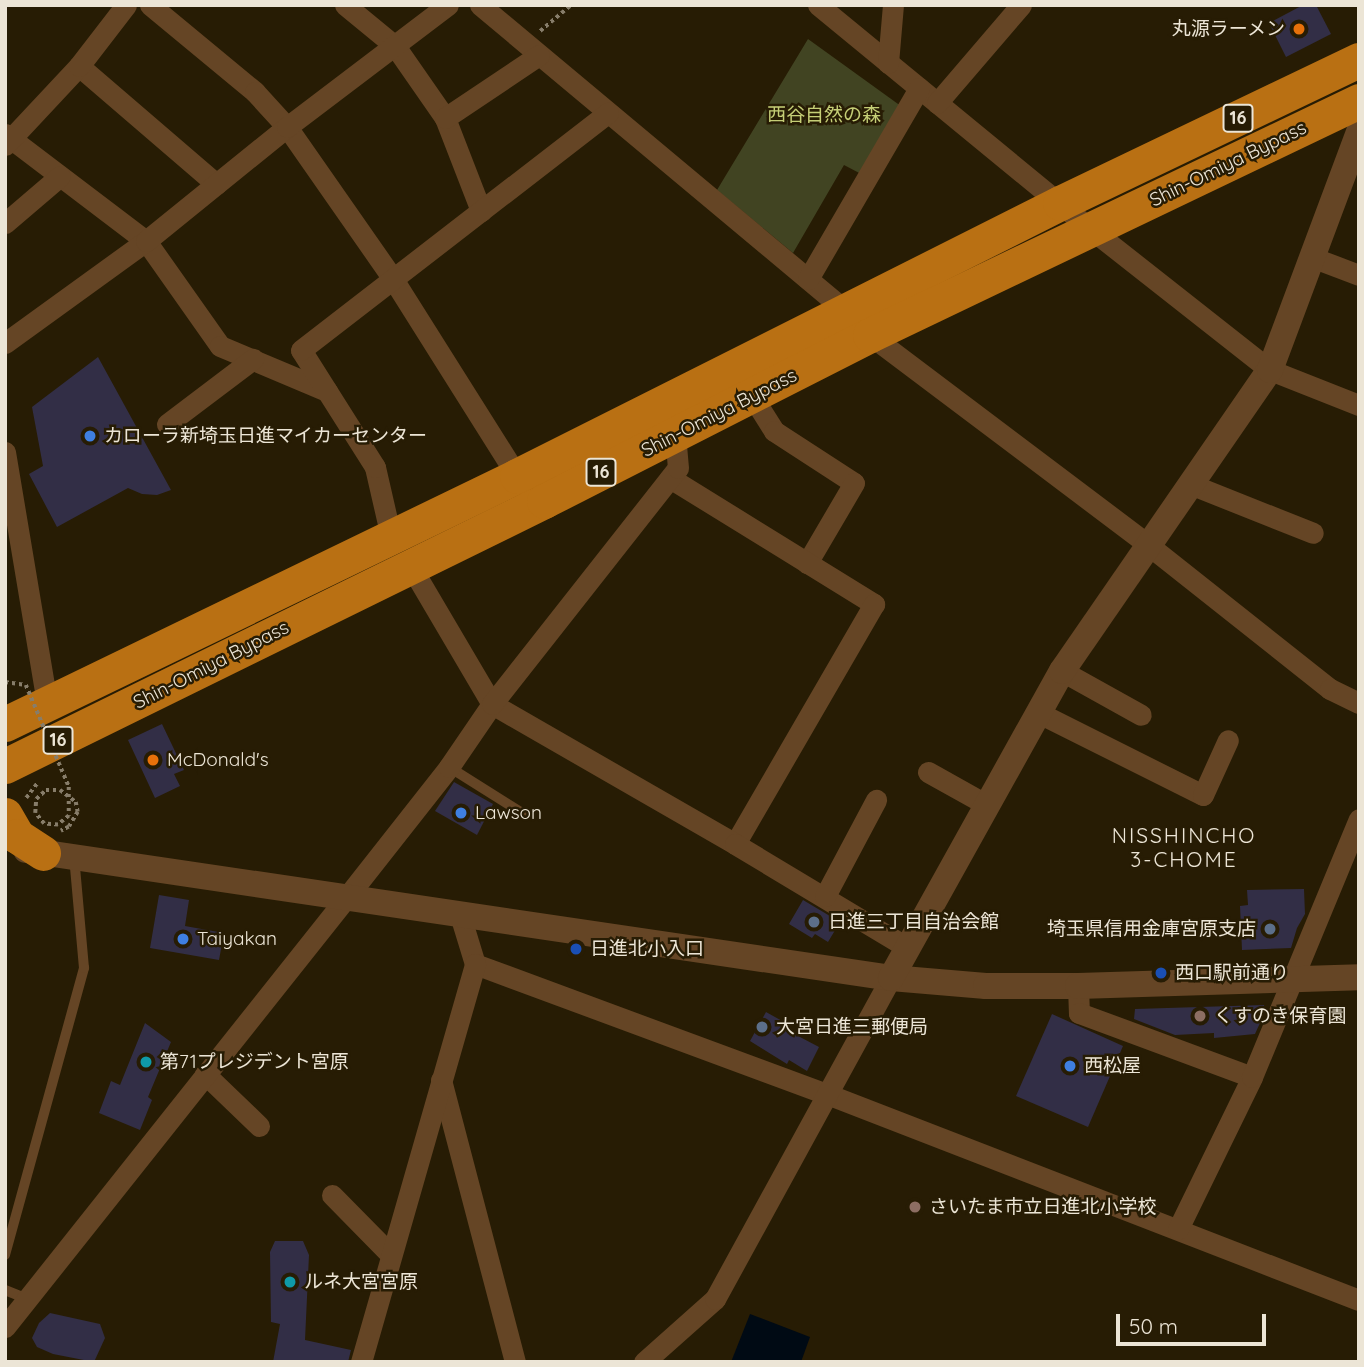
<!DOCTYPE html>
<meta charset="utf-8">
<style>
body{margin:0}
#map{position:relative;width:1364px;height:1367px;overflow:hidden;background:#271c04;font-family:Quicksand,"Noto Sans JP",sans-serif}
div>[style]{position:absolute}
.green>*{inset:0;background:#414422}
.water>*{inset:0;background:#000a14}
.building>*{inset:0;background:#322e46}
.path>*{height:3.5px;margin-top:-1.75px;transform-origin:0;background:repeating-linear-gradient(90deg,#877d6a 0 3.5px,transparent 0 7px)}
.service>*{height:10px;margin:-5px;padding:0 5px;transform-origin:5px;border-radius:5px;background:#654525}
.minor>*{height:21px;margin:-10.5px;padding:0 10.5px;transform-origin:10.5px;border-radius:10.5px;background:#654525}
.tertiary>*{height:26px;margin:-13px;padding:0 13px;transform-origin:13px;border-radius:13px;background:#654525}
.trunk>*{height:35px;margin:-17.5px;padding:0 17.5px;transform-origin:17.5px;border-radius:17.5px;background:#b97013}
.path-bridge>*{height:3.5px;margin-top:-1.75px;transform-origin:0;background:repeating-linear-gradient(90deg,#877d6a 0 3.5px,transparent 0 7px)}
.dots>*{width:19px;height:19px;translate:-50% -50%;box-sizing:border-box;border:4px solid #271c04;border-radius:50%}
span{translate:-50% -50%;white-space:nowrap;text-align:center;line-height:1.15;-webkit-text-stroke:5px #271c04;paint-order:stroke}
.shield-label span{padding:2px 5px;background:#271c04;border:2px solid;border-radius:5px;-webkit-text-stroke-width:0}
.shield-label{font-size:18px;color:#ece5d6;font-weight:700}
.poi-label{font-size:19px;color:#ece5d6}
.right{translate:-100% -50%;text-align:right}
.left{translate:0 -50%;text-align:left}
.park-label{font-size:19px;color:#c5ce76}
.street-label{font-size:19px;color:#ece5d6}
.neighbourhood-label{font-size:21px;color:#ece5d6;letter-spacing:2px}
.frame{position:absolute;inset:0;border:7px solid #ece5d6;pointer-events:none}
.scale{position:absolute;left:1116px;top:1314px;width:150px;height:32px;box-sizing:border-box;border:4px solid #ece5d6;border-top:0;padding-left:9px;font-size:21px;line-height:24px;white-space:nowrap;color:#ece5d6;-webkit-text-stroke:5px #271c04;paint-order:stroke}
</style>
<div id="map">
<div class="green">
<i style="clip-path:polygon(808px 39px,905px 109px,865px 176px,844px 165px,793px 253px,717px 190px)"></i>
</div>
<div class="water">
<i style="clip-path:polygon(750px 1314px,810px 1337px,801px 1362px,731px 1362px)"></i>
</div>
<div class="building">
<i style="clip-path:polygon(1303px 5px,1316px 5px,1331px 34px,1286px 57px,1269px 23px)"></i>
<i style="clip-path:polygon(98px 357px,171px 490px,157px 495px,142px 494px,128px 488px,57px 527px,29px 474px,43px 466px,32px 407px)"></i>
<i style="clip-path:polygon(162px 724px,184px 770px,174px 774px,180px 786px,155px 798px,128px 740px)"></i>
<i style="clip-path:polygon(454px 782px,493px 804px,477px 835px,435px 811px)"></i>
<i style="clip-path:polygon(1304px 889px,1305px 914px,1297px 928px,1291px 948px,1242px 950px,1240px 906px,1248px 905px,1247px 890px)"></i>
<i style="clip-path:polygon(159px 895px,189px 900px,185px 926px,224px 933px,219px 960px,150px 948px)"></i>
<i style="clip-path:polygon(803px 900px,840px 922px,828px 942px,815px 934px,812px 938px,789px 924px)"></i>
<i style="clip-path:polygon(1264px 1005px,1265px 1012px,1255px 1034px,1214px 1038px,1214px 1033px,1175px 1035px,1134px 1019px,1135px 1009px)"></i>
<i style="clip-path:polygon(766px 1012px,784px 1022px,781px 1027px,819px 1047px,807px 1071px,789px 1060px,787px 1064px,750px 1041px)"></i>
<i style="clip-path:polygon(1052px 1014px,1123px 1046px,1088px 1127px,1016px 1096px)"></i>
<i style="clip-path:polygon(145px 1023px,171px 1042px,148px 1097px,152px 1100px,140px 1130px,99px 1113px,111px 1081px,120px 1085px)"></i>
<i style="clip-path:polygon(275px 1241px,303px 1241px,309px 1255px,305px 1340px,351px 1350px,348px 1362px,273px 1362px,280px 1324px,271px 1322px,270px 1252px)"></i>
<i style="clip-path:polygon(50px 1313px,100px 1324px,105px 1338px,94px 1362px,53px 1354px,37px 1347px,32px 1338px,39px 1323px)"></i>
</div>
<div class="path">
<i style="left:540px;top:31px;width:40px;rotate:-40deg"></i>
<i style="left:60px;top:790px;width:20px;rotate:37deg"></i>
<i style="left:76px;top:802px;width:10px;rotate:79deg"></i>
<i style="left:78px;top:812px;width:17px;rotate:121deg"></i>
<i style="left:69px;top:827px;width:9px;rotate:153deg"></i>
<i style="left:26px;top:798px;width:20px;rotate:-53deg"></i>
</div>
<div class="service">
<i style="left:449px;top:767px;width:86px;rotate:32.2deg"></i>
<i style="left:5px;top:1255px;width:298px;rotate:-74.6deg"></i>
<i style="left:84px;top:968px;width:111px;rotate:-95.1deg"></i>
<i style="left:5px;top:1290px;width:24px;rotate:22deg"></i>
</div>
<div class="minor">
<i style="left:150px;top:5px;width:136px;rotate:39.6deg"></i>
<i style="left:255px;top:92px;width:47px;rotate:47.6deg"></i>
<i style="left:287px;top:127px;width:185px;rotate:55.1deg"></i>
<i style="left:393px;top:279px;width:233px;rotate:57.8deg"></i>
<i style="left:345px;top:5px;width:65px;rotate:39.4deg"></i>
<i style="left:395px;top:46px;width:88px;rotate:55.2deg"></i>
<i style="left:445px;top:118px;width:100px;rotate:68.8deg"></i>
<i style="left:480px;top:5px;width:478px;rotate:39.9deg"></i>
<i style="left:818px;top:5px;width:355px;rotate:39.4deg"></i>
<i style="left:1092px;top:230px;width:226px;rotate:38.2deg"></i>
<i style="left:1270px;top:370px;width:96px;rotate:21.5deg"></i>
<i style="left:888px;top:63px;width:58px;rotate:-85.1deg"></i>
<i style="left:79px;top:66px;width:181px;rotate:40.7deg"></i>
<i style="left:937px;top:103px;width:129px;rotate:-49.4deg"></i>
<i style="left:445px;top:118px;width:113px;rotate:-33.8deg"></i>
<i style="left:5px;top:134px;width:177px;rotate:37.2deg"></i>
<i style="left:146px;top:241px;width:128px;rotate:54.8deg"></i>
<i style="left:220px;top:346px;width:116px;rotate:22.8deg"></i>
<i style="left:5px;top:145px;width:108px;rotate:-46.9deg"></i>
<i style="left:79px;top:66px;width:77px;rotate:-52.4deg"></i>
<i style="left:5px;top:223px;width:72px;rotate:-40.5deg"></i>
<i style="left:1314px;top:258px;width:48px;rotate:20.7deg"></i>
<i style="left:808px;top:279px;width:221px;rotate:-59.8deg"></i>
<i style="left:870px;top:335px;width:347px;rotate:37deg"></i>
<i style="left:1147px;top:544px;width:233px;rotate:38.4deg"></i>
<i style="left:1330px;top:689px;width:32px;rotate:26deg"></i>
<i style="left:5px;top:343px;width:174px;rotate:-35.9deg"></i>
<i style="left:146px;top:241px;width:181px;rotate:-39deg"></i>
<i style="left:287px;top:127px;width:202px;rotate:-37.2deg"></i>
<i style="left:752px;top:396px;width:41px;rotate:57.8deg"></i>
<i style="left:774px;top:431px;width:95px;rotate:33deg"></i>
<i style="left:854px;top:483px;width:93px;rotate:120.4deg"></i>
<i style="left:167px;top:424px;width:108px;rotate:-37.1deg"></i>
<i style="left:5px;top:452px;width:254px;rotate:80.5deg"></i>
<i style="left:670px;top:478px;width:240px;rotate:31.7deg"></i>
<i style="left:874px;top:604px;width:277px;rotate:120.1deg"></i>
<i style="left:1190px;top:484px;width:132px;rotate:21.7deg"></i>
<i style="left:391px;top:537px;width:72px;rotate:-102.9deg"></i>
<i style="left:375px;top:467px;width:138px;rotate:-122.3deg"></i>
<i style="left:301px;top:350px;width:388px;rotate:-37.7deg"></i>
<i style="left:410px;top:565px;width:161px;rotate:59.5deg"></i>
<i style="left:492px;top:704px;width:280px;rotate:29.9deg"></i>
<i style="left:735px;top:844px;width:202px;rotate:31deg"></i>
<i style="left:1062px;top:671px;width:90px;rotate:29.1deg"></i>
<i style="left:1039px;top:713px;width:183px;rotate:26.6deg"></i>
<i style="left:1203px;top:795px;width:60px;rotate:-65.6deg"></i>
<i style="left:928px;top:772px;width:68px;rotate:29.2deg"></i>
<i style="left:825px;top:896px;width:109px;rotate:-62deg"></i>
<i style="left:460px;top:915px;width:51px;rotate:73deg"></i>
<i style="left:475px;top:964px;width:375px;rotate:20.3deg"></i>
<i style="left:827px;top:1094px;width:570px;rotate:21.17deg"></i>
<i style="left:1078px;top:986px;width:27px;rotate:88deg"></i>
<i style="left:1079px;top:1013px;width:184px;rotate:20.3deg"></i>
<i style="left:205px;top:1074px;width:75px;rotate:43.9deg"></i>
<i style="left:441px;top:1080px;width:292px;rotate:75.3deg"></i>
<i style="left:332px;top:1195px;width:84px;rotate:45.5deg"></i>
<i style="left:1178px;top:1229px;width:169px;rotate:-64deg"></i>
<i style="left:1252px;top:1077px;width:279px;rotate:-67.5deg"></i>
<i style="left:5px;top:1327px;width:548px;rotate:-51.52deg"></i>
<i style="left:346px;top:898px;width:167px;rotate:-51.8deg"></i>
<i style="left:449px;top:767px;width:76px;rotate:-55.7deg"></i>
<i style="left:492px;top:704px;width:300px;rotate:-51.8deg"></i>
<i style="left:678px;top:468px;width:33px;rotate:-95deg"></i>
<i style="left:361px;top:1362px;width:414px;rotate:-74deg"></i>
<i style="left:644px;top:1362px;width:95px;rotate:-41.6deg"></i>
<i style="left:715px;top:1299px;width:366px;rotate:-61.3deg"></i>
</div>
<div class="tertiary">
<i style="left:26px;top:850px;width:874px;rotate:8.42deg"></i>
<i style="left:891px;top:978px;width:95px;rotate:4.8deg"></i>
<i style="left:986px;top:986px;width:92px"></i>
<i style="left:1078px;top:986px;width:281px;rotate:-1.8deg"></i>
<i style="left:891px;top:978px;width:351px;rotate:-60.9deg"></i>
<i style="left:1062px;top:671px;width:366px;rotate:-55.4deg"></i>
<i style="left:1270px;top:370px;width:254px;rotate:-69.5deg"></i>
</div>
<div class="trunk">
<i style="left:5px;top:724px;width:569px;rotate:-25.84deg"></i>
<i style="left:517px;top:476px;width:608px;rotate:-26.69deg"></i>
<i style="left:1060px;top:203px;width:331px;rotate:-25.6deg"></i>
<i style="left:5px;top:766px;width:601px;rotate:-26.18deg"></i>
<i style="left:544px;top:501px;width:366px;rotate:-27deg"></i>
<i style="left:870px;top:335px;width:542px;rotate:-25.57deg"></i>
<i style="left:5px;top:815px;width:24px;rotate:60deg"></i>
<i style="left:17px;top:836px;width:31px;rotate:33deg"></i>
</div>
<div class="path-bridge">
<i style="left:5px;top:682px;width:21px;rotate:8deg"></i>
<i style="left:26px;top:685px;width:111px;rotate:67.1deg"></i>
<i style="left:69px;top:787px;width:29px;rotate:90deg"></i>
<i style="left:69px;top:816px;width:14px;rotate:141deg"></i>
<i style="left:58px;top:825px;width:14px;rotate:-176deg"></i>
<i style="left:44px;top:824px;width:14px;rotate:-129deg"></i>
<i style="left:35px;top:813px;width:14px;rotate:-86deg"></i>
<i style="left:36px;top:799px;width:13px;rotate:-42deg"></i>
<i style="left:46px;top:790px;width:14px"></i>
</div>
<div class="dots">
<i style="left:1299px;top:29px;background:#e8710a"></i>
<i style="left:90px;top:436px;background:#3f7fe0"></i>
<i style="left:153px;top:760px;background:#e8710a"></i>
<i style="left:461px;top:813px;background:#3f7fe0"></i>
<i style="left:814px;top:922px;background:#5c6f8a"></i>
<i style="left:1270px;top:929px;background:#5c6f8a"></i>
<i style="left:183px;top:939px;background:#3f7fe0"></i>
<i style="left:576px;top:949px;background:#1a4fb4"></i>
<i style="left:1161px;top:973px;background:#1a4fb4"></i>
<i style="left:1200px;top:1016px;background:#8d6e63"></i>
<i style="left:762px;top:1027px;background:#5c6f8a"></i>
<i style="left:146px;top:1062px;background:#0f9aa8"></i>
<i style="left:1070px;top:1066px;background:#3f7fe0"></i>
<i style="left:915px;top:1207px;background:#8d6e63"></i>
<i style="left:290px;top:1282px;background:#0f9aa8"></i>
</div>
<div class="shield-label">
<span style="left:1238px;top:118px">16</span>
<span style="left:601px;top:472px">16</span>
<span style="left:58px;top:740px">16</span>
</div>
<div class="poi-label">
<span class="right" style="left:1285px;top:29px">丸源ラーメン</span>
<span class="left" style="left:104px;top:436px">カローラ新埼玉日進マイカーセンター</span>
<span class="left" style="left:167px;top:760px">McDonald's</span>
<span class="left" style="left:475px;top:813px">Lawson</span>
<span class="left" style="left:828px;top:922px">日進三丁目自治会館</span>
<span class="right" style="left:1256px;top:929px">埼玉県信用金庫宮原支店</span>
<span class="left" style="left:197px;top:939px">Taiyakan</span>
<span class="left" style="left:590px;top:949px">日進北小入口</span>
<span class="left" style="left:1175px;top:973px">西口駅前通り</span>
<span class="left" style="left:1214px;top:1016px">くすのき保育園</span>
<span class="left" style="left:776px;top:1027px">大宮日進三郵便局</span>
<span class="left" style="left:160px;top:1062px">第71プレジデント宮原</span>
<span class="left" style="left:1084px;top:1066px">西松屋</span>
<span class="left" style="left:929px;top:1207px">さいたま市立日進北小学校</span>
<span class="left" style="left:304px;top:1282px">ルネ大宮宮原</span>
</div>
<div class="park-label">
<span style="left:824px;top:115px">西谷自然の森</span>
</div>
<div class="street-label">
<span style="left:1228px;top:164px;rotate:-26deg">Shin-Omiya Bypass</span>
<span style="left:719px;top:413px;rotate:-27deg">Shin-Omiya Bypass</span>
<span style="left:211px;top:665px;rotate:-27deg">Shin-Omiya Bypass</span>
</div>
<div class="neighbourhood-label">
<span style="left:1184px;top:847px">NISSHINCHO<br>3-CHOME</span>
</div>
<div class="frame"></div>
<div class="scale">50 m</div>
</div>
